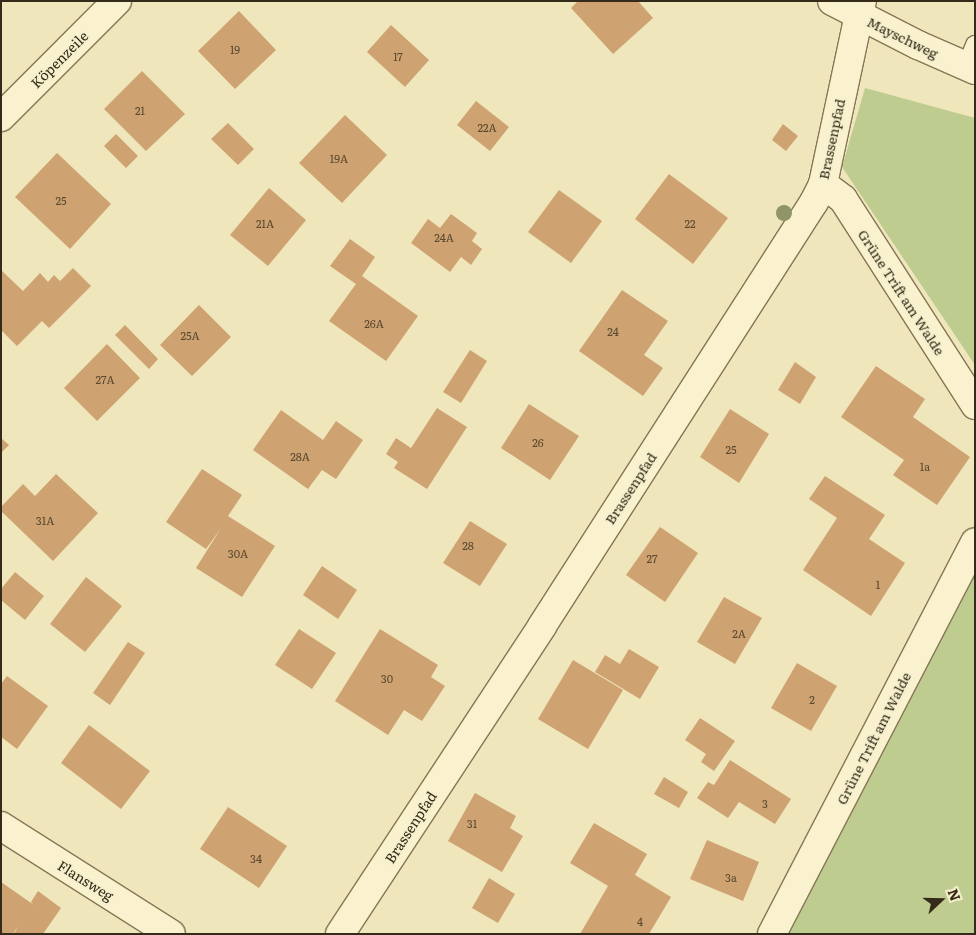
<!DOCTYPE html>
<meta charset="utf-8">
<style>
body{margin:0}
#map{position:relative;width:976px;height:935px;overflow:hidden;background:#efe6bc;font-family:Literata,serif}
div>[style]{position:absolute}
.green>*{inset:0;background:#becc90}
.building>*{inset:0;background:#cea371}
.roads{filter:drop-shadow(1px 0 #867655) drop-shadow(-1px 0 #867655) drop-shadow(0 1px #867655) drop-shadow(0 -1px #867655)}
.service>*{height:19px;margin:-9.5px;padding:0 9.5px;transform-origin:9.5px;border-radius:9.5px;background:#faf2cf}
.minor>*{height:28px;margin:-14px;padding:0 14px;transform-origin:14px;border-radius:14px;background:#faf2cf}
.trees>*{width:16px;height:16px;margin:-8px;border-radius:50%;background:#8f9567}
span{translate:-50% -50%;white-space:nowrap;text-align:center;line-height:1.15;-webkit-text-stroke:4px #f6efcc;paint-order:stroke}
.number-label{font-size:11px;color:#5b4930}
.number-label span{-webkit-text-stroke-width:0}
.street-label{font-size:14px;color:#352b1b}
.frame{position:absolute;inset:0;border:2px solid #352b1b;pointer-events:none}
.north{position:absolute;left:916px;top:875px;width:50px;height:50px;-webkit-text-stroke:4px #f6efcc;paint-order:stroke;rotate:69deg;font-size:14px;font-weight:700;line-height:20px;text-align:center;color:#352b1b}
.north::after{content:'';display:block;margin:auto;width:18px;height:22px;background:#352b1b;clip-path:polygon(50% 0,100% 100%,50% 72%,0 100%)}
</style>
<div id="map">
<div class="green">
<i style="clip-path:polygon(865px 88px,975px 118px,975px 365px,842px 167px)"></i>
<i style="clip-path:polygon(975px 565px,975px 934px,783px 934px)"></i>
</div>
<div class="building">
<i style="clip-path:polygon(578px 1px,638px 1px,653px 18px,613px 54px,571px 8px)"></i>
<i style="clip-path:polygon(239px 11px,276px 50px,235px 89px,198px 51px)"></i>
<i style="clip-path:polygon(391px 25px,429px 60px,405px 87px,367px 52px)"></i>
<i style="clip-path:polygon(142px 71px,185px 114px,146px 151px,104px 109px)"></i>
<i style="clip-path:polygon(476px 101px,509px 127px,490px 151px,457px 125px)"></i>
<i style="clip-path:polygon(345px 115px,387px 155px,342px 203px,299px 163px)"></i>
<i style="clip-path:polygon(228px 123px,254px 149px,238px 165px,211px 139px)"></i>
<i style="clip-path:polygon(783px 124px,798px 136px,786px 151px,772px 140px)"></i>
<i style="clip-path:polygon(116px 134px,138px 156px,126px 168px,104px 146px)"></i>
<i style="clip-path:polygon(57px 153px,111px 204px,70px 249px,15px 197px)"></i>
<i style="clip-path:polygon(669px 174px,728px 218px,693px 264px,635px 219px)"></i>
<i style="clip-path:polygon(269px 188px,306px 220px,268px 266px,230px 235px)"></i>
<i style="clip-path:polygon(559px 190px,602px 221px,571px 263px,528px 232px)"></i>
<i style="clip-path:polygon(451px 214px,477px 233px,472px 241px,482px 249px,471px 265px,461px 257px,450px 272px,411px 243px,428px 219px,440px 228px)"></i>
<i style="clip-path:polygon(350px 239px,375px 257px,362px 276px,418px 316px,386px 361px,329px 321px,356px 284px,330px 266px)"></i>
<i style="clip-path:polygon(73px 268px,91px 286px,49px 328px,42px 321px,17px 346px,1px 330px,1px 270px,23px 291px,40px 273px,48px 282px,54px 275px,60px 281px)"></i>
<i style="clip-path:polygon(622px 290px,668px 321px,644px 355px,663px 368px,643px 396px,579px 351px)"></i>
<i style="clip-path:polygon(199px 305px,231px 337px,192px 376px,160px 345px)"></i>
<i style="clip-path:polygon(125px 325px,158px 359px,149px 369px,115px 335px)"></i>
<i style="clip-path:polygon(107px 344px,140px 378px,97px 421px,64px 388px)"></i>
<i style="clip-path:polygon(470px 350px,487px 361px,461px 403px,443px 392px)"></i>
<i style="clip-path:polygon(795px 362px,816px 377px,800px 404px,778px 390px)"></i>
<i style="clip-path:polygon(876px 366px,925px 399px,913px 417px,970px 457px,937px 505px,893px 475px,904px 460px,841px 417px)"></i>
<i style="clip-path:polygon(529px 404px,579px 436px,550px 480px,501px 448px)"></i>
<i style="clip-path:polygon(437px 408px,467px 427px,427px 489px,394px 468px,398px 462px,386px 454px,396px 438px,411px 448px)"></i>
<i style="clip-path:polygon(730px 409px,769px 434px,739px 483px,700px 457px)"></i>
<i style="clip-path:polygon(281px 410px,323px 440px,336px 421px,363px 440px,336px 479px,322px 470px,308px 489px,253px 450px)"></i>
<i style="clip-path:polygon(1px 438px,9px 445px,1px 453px)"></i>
<i style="clip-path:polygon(202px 469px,242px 495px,228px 516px,275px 546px,242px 597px,196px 568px,221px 528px,206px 549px,166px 522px)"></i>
<i style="clip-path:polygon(56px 474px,98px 513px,53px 561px,1px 511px,1px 507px,23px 484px,35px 496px)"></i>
<i style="clip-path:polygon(825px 476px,885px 515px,869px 539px,905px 563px,871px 616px,803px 570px,837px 518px,809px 499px)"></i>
<i style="clip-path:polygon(470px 521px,507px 544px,480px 586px,443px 563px)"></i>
<i style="clip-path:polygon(660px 527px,698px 553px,665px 602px,626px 575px)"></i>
<i style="clip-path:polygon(322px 566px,357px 590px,338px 619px,303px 595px)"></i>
<i style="clip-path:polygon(15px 572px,44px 596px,25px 620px,1px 600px,1px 589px)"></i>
<i style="clip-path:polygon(86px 577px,122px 606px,85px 652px,50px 624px)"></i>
<i style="clip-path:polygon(724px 597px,762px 618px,735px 664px,697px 642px)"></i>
<i style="clip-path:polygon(299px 629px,336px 653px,312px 689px,275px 665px)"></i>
<i style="clip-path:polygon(380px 629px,438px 665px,431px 677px,445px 686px,422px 721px,404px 710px,388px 735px,335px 701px)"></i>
<i style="clip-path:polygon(128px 642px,145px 653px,110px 705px,93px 693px)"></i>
<i style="clip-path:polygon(629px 649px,659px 667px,640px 699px,595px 672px,605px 655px,620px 664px)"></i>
<i style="clip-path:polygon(573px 660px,623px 690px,588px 749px,538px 719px)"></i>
<i style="clip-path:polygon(797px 663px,837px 686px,811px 731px,771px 708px)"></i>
<i style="clip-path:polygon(7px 676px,48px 706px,17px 749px,1px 737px,1px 684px)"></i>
<i style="clip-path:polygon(700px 718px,735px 741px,714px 771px,701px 762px,706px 754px,685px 740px)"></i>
<i style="clip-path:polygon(89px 725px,150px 771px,121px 809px,61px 763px)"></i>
<i style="clip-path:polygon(730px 760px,791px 799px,775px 824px,739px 802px,728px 818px,697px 798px,708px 782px,714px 785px)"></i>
<i style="clip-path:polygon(664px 777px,688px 792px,679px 808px,654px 794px)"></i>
<i style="clip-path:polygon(475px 793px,516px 816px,510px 828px,523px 836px,502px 872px,448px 841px)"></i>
<i style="clip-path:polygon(228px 807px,287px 846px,259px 888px,200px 849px)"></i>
<i style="clip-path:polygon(594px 823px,647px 854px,635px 875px,671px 897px,649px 934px,580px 934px,608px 886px,570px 863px)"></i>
<i style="clip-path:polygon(707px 840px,759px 862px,743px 901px,690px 879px)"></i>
<i style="clip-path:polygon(489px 878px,515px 894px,498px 923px,472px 908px)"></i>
<i style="clip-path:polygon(1px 882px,34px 905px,31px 902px,38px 891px,61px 908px,43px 934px,14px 934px,18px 926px,13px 934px,1px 934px)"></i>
</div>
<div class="roads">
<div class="service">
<i style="left:966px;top:67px;width:24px;rotate:-68deg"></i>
</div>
<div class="minor">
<i style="left:832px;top:1px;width:97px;rotate:27.1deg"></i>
<i style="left:918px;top:45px;width:62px;rotate:23.7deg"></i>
<i style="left:1px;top:117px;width:164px;rotate:-45deg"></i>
<i style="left:823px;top:184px;width:25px;rotate:37deg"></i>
<i style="left:843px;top:199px;width:245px;rotate:57.3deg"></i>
<i style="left:1px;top:826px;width:201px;rotate:32.4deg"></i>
<i style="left:340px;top:934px;width:368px;rotate:-56.7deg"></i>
<i style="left:542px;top:626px;width:504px;rotate:-57.32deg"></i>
<i style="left:814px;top:202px;width:20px;rotate:-63deg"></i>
<i style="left:823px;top:184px;width:187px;rotate:-78deg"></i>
<i style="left:772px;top:934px;width:441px;rotate:-62.6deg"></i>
</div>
</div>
<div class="trees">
<i style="left:784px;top:213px"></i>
</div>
<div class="number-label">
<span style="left:235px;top:49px">19</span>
<span style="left:398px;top:56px">17</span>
<span style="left:140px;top:110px">21</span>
<span style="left:487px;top:127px">22A</span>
<span style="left:339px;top:158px">19A</span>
<span style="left:61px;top:200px">25</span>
<span style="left:265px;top:223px">21A</span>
<span style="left:690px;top:223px">22</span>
<span style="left:444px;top:237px">24A</span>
<span style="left:374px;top:323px">26A</span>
<span style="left:613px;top:331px">24</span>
<span style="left:190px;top:335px">25A</span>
<span style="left:105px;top:379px">27A</span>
<span style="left:538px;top:442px">26</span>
<span style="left:731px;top:449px">25</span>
<span style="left:300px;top:456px">28A</span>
<span style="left:925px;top:466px">1a</span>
<span style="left:45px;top:520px">31A</span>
<span style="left:468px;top:545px">28</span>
<span style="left:238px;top:553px">30A</span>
<span style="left:652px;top:558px">27</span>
<span style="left:878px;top:584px">1</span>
<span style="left:739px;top:633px">2A</span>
<span style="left:387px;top:678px">30</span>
<span style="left:812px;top:699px">2</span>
<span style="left:765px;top:803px">3</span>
<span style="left:472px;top:823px">31</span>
<span style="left:256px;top:858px">34</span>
<span style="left:731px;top:877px">3a</span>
<span style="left:640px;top:921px">4</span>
</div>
<div class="street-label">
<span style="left:903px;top:37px;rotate:26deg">Mayschweg</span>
<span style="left:59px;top:59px;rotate:-45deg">Köpenzeile</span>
<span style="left:831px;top:139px;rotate:-78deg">Brassenpfad</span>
<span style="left:902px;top:292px;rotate:57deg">Grüne Trift am Walde</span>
<span style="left:630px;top:488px;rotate:-57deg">Brassenpfad</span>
<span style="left:873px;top:738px;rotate:-63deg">Grüne Trift am Walde</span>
<span style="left:410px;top:827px;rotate:-57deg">Brassenpfad</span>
<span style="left:86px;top:880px;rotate:32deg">Flansweg</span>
</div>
<div class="frame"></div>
<div class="north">N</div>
</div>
